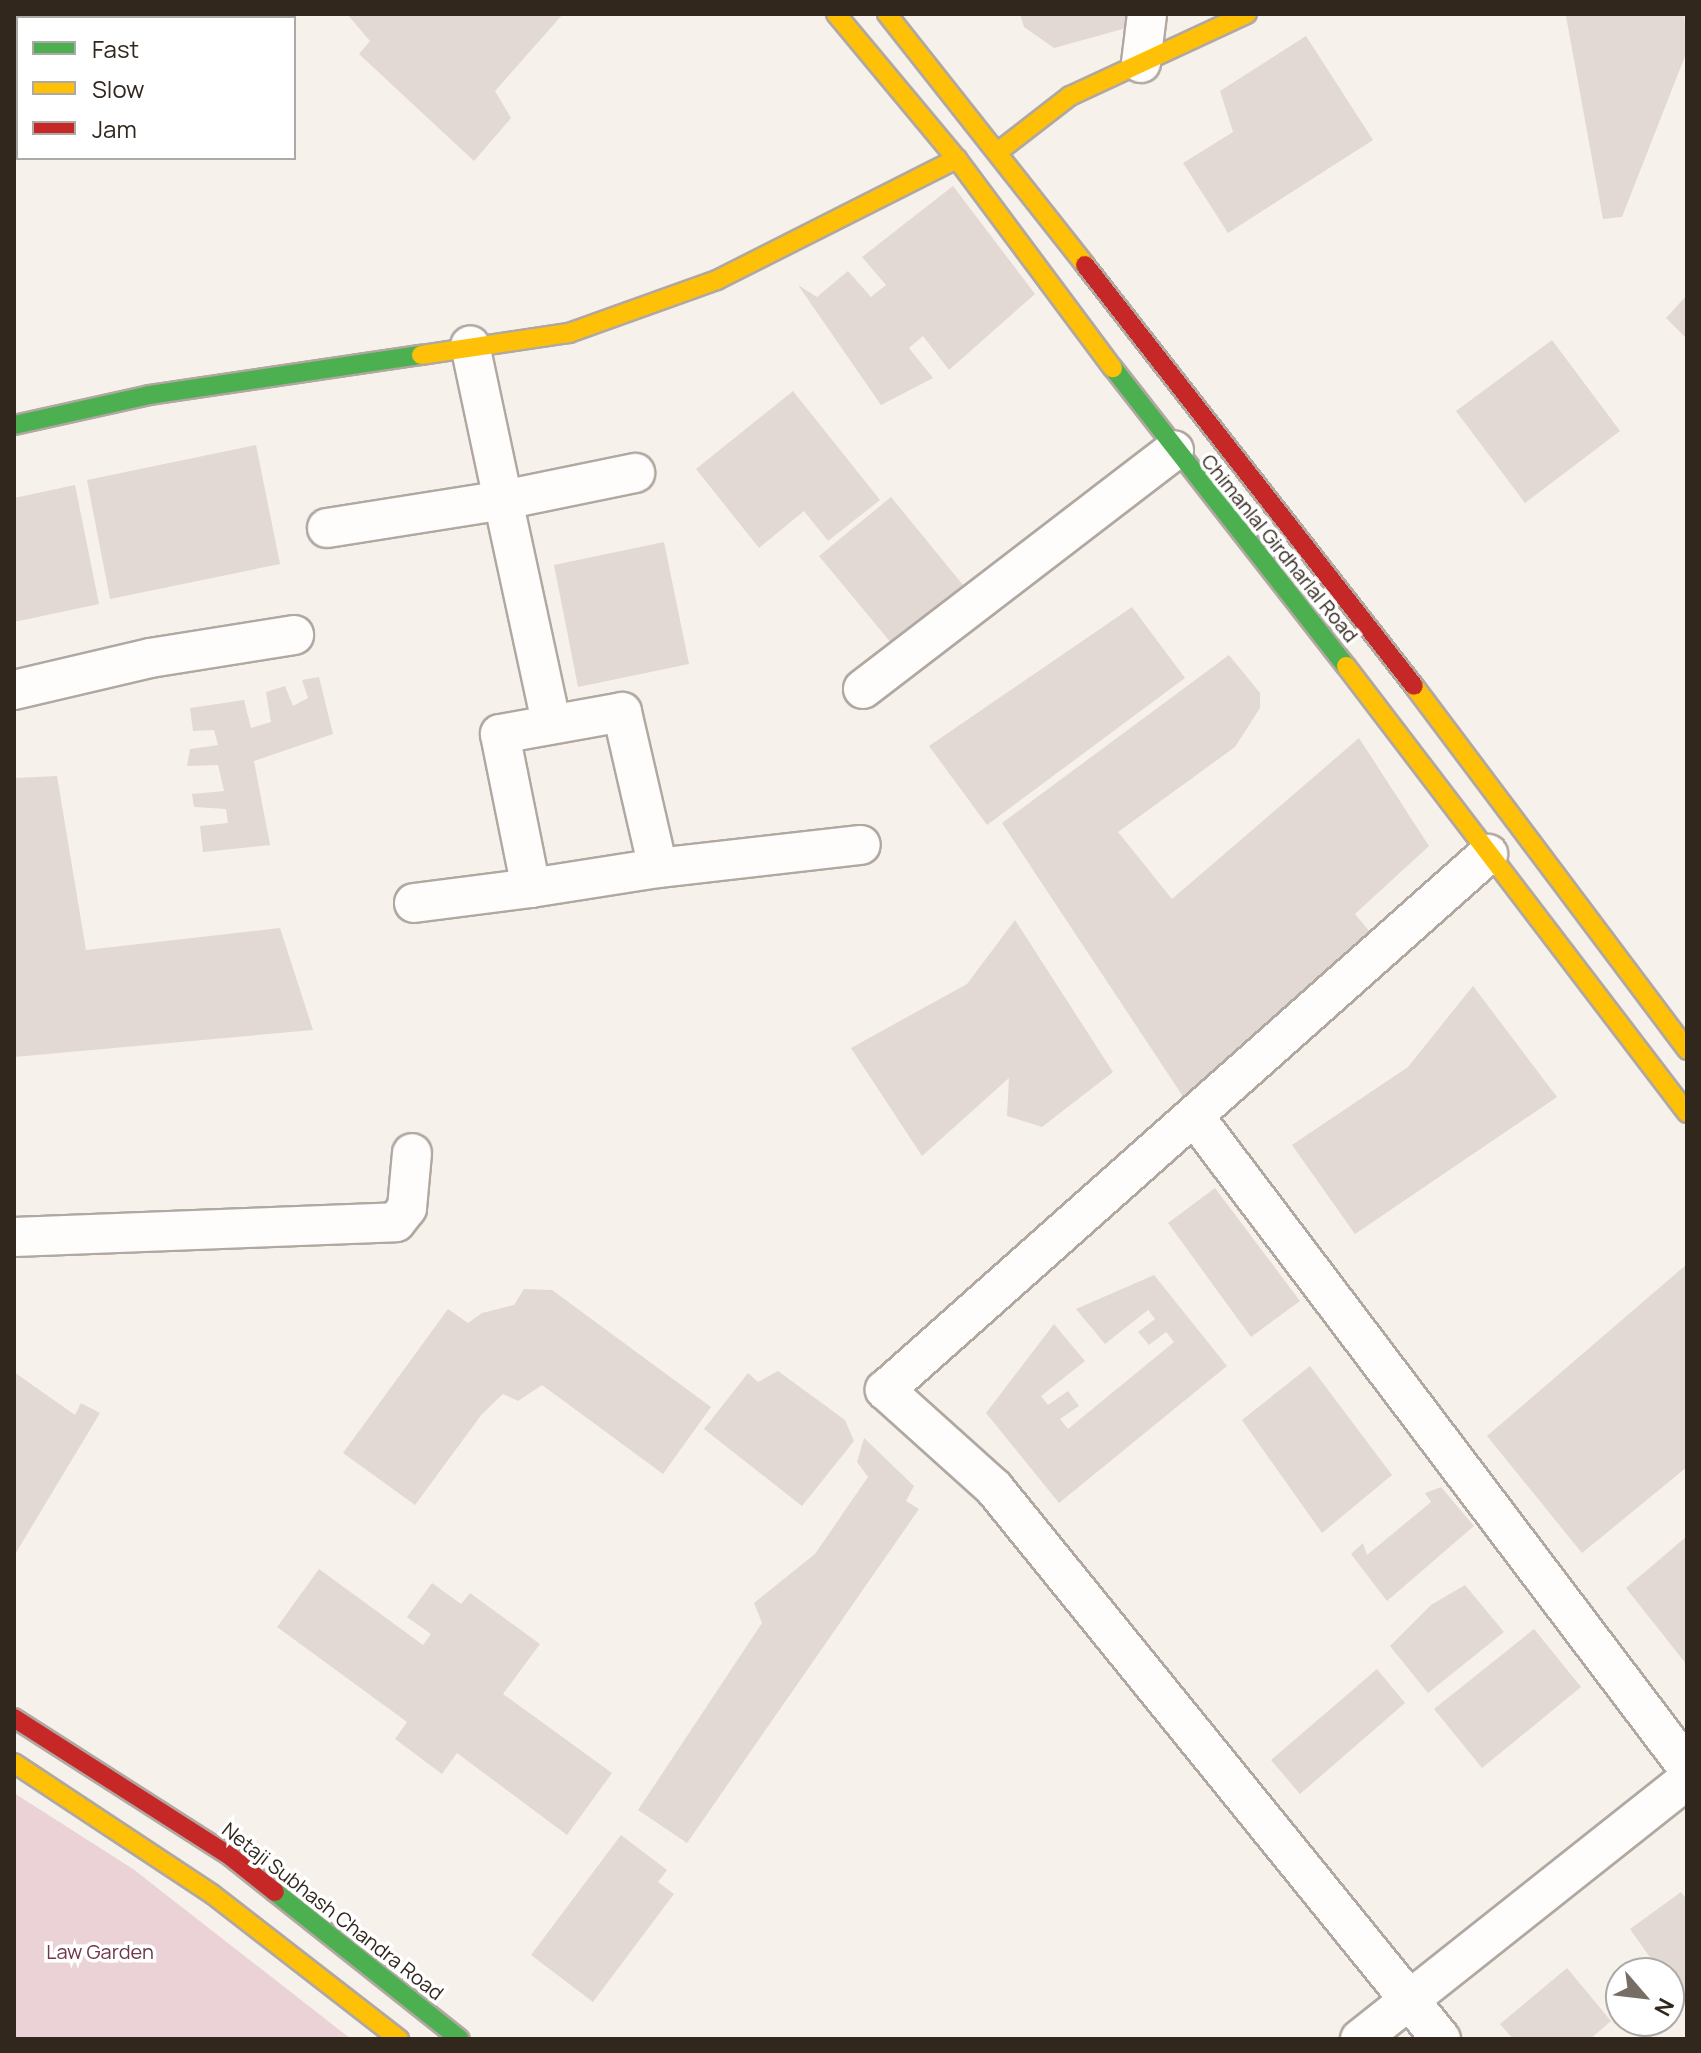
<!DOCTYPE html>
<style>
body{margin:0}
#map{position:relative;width:1701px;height:2053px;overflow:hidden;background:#f7f1eb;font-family:Manrope,sans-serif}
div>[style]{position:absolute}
.green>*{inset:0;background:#ead2d6}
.building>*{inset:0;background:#e2d8d4}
.roads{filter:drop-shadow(2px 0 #b0a8a1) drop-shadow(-2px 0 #b0a8a1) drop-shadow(0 2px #b0a8a1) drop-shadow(0 -2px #b0a8a1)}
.street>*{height:38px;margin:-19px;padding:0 19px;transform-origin:19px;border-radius:19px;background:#fefdfc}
.fast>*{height:18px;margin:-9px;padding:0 9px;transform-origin:9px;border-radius:9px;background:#4caf50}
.slow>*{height:18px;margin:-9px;padding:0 9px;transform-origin:9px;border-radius:9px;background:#ffc107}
.jam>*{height:18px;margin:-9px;padding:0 9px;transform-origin:9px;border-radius:9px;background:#c62828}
span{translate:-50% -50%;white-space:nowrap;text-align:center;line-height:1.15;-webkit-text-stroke:7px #fff;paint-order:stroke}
.street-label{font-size:20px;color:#31271d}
.park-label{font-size:20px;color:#6e374a}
.frame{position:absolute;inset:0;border:16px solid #31271d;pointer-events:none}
.legend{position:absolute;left:16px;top:16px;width:280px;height:144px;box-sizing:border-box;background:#fff;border:2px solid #ada9a5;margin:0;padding:10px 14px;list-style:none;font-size:24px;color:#31271d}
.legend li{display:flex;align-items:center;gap:16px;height:40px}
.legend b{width:40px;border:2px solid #ada9a5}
.north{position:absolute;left:1605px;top:1957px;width:80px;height:80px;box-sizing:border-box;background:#fff;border:2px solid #ada9a5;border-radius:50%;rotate:118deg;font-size:22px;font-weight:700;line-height:32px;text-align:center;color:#31271d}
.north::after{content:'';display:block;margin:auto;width:28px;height:36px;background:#766e65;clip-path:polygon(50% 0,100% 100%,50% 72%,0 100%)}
</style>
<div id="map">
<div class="green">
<i style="clip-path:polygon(14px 1793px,133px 1869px,351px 2039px,14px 2039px)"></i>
</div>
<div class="building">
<i style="clip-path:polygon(14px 14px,71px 18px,18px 18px,14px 158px)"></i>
<i style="clip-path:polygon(347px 14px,563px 14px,495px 91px,511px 118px,474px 161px,359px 54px,370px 41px)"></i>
<i style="clip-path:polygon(1020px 14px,1132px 14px,1130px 27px,1054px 48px,1024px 27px)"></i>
<i style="clip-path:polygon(1684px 14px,1687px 51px,1622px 217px,1603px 219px,1566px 16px)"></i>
<i style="clip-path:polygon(1306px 36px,1373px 140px,1228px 233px,1183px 163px,1233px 132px,1220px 91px)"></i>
<i style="clip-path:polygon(953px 186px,1035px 294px,949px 370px,923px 336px,909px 348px,933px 378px,881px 405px,798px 285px,817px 297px,848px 271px,871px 297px,886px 285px,862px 257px)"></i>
<i style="clip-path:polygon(1687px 295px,1687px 339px,1666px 318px)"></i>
<i style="clip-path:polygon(1552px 340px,1620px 431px,1525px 503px,1456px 411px)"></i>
<i style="clip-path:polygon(793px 391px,880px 500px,828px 541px,804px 511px,759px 548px,696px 469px)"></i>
<i style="clip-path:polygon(256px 445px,280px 564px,110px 599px,87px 480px)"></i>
<i style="clip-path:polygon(75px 485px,99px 604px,14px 622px,14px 498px)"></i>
<i style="clip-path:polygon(891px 497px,963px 585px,892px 644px,819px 556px)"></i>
<i style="clip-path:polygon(664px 542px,689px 664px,578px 687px,554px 565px)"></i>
<i style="clip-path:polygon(1132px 607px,1185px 678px,987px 825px,929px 746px)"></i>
<i style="clip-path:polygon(1229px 655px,1260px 693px,1260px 708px,1235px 747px,1118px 832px,1172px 899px,1359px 738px,1429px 846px,1355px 914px,1375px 938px,1184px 1098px,1002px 823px)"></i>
<i style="clip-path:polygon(319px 677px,333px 734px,254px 761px,270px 845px,203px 852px,200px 826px,228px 823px,226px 809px,194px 807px,192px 794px,224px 791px,218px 765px,187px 766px,190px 749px,218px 745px,214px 730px,193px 731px,190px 708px,244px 700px,251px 728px,271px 722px,266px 692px,285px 686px,293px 706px,308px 698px,302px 680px)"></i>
<i style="clip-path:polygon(57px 776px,86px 950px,280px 928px,313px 1030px,14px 1057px,14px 778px)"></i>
<i style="clip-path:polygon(1015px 920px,1113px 1072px,1042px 1127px,1007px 1116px,1009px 1078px,922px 1156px,851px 1048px,967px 984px)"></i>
<i style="clip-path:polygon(1473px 986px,1557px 1097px,1355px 1234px,1292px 1145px,1408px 1067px)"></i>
<i style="clip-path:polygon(1215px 1188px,1300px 1301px,1251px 1337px,1168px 1223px)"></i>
<i style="clip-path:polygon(1687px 1264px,1687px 1467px,1582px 1553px,1487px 1436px)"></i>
<i style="clip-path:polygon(1154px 1275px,1227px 1366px,1059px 1503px,986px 1413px,1054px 1324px,1085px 1361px,1041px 1396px,1048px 1405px,1068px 1391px,1079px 1406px,1060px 1419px,1068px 1429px,1174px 1342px,1166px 1332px,1149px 1345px,1138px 1332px,1155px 1319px,1148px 1310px,1105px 1344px,1076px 1309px)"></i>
<i style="clip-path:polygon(524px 1289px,552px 1290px,711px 1407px,663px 1474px,542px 1385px,518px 1401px,503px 1394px,482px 1414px,415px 1505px,343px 1453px,448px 1309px,468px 1323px,482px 1313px,514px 1305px)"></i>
<i style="clip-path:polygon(1310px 1366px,1392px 1475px,1322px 1533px,1242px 1420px)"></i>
<i style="clip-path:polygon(778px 1371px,845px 1420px,854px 1441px,802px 1506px,704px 1429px,748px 1373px,758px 1382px)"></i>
<i style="clip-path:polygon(14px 1372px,75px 1415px,81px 1403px,100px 1413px,14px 1556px)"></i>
<i style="clip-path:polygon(864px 1438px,914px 1486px,906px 1501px,919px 1509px,687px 1843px,638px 1810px,762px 1623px,754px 1603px,815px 1554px,868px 1477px,857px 1462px)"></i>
<i style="clip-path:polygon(1441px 1487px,1474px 1526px,1387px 1601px,1351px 1554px,1363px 1543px,1367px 1555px,1431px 1502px,1425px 1493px)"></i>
<i style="clip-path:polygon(1687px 1536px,1687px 1665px,1626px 1588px)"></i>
<i style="clip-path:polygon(319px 1569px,423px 1645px,431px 1634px,407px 1617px,432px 1583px,461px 1604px,470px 1593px,540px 1644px,503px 1694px,612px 1773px,567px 1835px,457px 1753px,442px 1774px,395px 1739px,407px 1722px,277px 1627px)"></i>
<i style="clip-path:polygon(1465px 1585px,1504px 1632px,1428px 1693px,1390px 1646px,1431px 1605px)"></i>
<i style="clip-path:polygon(1534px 1629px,1581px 1687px,1482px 1768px,1434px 1709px)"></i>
<i style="clip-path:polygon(1377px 1669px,1405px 1703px,1300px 1794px,1271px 1760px)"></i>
<i style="clip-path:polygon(621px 1835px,667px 1870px,658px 1882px,674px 1894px,593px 2002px,531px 1955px)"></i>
<i style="clip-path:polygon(1681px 1892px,1687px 1900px,1687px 2009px,1669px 1984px,1669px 1973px,1661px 1973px,1630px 1929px)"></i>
<i style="clip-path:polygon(1567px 1968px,1611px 2021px,1590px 2039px,1513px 2039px,1500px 2024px)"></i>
</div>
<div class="roads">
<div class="street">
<i style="left:1141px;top:63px;width:49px;rotate:-83deg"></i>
<i style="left:327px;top:528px;width:178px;rotate:-9deg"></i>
<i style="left:503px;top:500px;width:158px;rotate:-102deg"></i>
<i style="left:863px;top:689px;width:392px;rotate:-37.5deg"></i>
<i style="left:14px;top:690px;width:140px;rotate:-13.2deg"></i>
<i style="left:150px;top:658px;width:146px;rotate:-9.1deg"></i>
<i style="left:622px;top:712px;width:160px;rotate:77deg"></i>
<i style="left:658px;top:868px;width:129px;rotate:171.1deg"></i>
<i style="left:531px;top:888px;width:157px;rotate:-101.4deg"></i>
<i style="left:500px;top:734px;width:124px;rotate:-10.2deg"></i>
<i style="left:551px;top:722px;width:227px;rotate:-102.2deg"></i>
<i style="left:503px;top:500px;width:135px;rotate:-11.6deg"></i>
<i style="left:658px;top:868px;width:204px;rotate:-6.5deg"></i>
<i style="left:414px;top:903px;width:118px;rotate:-7.3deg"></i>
<i style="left:1194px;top:1116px;width:817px;rotate:52.86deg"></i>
<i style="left:14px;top:1237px;width:382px;rotate:-2.2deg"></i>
<i style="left:396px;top:1222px;width:18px;rotate:-52deg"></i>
<i style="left:407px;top:1208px;width:55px;rotate:-84.8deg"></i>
<i style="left:1360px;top:2039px;width:417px;rotate:-38.4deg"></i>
<i style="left:1441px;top:2039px;width:710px;rotate:-129.05deg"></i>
<i style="left:994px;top:1488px;width:147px;rotate:-138deg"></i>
<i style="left:885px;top:1390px;width:807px;rotate:-41.63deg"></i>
</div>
<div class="fast">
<i style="left:1113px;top:368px;width:378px;rotate:52deg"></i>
<i style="left:14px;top:425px;width:138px;rotate:-12.5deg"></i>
<i style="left:149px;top:395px;width:275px;rotate:-8.4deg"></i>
<i style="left:275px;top:1892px;width:236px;rotate:38.5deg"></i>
</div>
<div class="slow">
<i style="left:836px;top:14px;width:189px;rotate:50.2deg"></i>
<i style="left:957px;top:159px;width:261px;rotate:53.3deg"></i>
<i style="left:887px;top:14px;width:320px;rotate:51.7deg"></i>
<i style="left:999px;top:151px;width:90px;rotate:-37.8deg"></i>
<i style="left:1070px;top:96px;width:195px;rotate:-24.9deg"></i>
<i style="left:421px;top:355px;width:150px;rotate:-8.5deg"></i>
<i style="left:569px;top:333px;width:157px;rotate:-19.7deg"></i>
<i style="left:717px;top:280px;width:269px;rotate:-26.8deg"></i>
<i style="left:1346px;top:666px;width:562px;rotate:52.66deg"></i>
<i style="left:1414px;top:686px;width:455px;rotate:53.1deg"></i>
<i style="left:14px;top:1763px;width:237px;rotate:33.5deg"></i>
<i style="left:212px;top:1894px;width:237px;rotate:37.8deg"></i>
</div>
<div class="jam">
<i style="left:1085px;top:265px;width:534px;rotate:51.99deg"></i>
<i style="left:14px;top:1718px;width:258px;rotate:32.6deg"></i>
<i style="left:231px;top:1857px;width:56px;rotate:38.5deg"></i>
</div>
</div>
<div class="street-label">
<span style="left:1280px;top:548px;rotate:51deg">Chimanlal Girdharlal Road</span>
<span style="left:333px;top:1911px;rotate:38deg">Netaji Subhash Chandra Road</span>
</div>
<div class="park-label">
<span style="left:100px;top:1951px">Law Garden</span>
</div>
<div class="frame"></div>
<ul class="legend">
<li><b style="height:10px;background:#4caf50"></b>Fast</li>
<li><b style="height:10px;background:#ffc107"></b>Slow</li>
<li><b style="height:10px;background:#c62828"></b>Jam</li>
</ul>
<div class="north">N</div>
</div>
